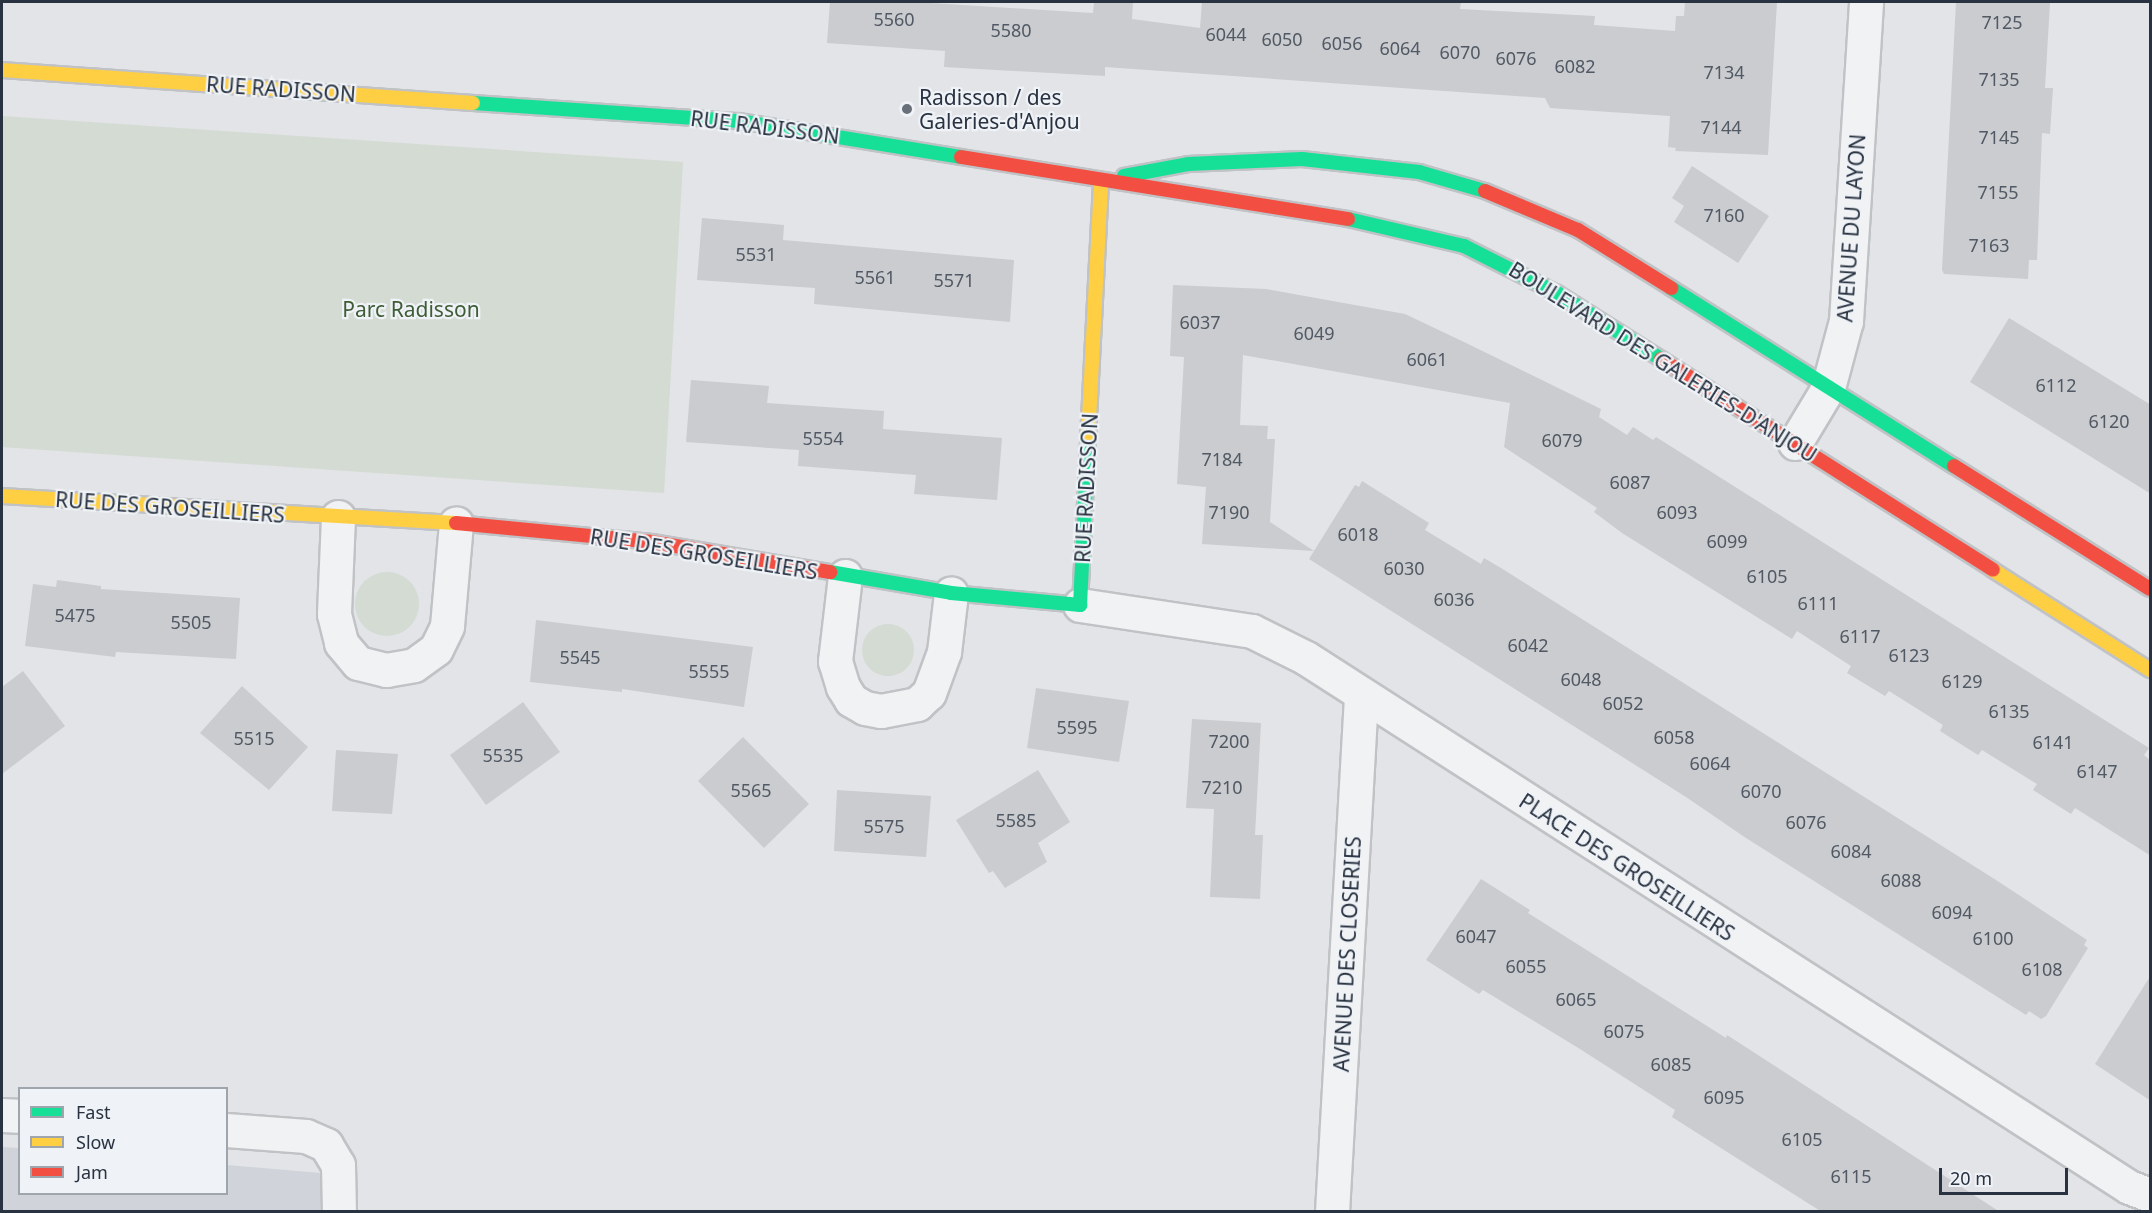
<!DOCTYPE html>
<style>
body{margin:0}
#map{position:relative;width:2152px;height:1213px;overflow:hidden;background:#e2e4e7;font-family:"Noto Sans",sans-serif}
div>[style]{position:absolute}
.built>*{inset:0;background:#d0d4da}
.green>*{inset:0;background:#d3dbd2}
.round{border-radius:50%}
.building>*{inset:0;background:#cacccf}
.roads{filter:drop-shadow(2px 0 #c0c2c5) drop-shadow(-2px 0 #c0c2c5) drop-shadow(0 2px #c0c2c5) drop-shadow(0 -2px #c0c2c5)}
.street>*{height:33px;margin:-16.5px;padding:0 16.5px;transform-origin:16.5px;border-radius:16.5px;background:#f1f2f3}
.fast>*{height:14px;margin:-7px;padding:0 7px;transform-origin:7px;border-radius:7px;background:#16e098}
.slow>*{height:14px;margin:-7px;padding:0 7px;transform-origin:7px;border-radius:7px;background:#ffcf43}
.jam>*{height:14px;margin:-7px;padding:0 7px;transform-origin:7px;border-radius:7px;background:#f24e42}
.dots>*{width:16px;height:16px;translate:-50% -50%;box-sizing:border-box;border:3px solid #eff2f6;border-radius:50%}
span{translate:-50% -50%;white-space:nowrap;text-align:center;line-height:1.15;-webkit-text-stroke:4.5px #eff2f6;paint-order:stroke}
.number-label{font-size:18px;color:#515964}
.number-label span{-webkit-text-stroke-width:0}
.street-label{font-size:21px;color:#283240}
.poi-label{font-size:21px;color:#283240}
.left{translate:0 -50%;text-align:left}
.park-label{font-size:21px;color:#3e5c35}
.frame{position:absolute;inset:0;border:3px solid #283240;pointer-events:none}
.legend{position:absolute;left:18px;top:1087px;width:210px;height:108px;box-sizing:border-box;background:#eff2f6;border:2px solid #9fa5ad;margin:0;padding:8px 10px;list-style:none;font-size:18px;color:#283240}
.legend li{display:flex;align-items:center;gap:12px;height:30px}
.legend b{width:30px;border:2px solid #9fa5ad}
.scale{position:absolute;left:1939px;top:1168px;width:129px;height:27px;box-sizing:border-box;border:3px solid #283240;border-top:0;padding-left:8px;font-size:18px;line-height:21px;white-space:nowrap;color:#283240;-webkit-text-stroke:4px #eff2f6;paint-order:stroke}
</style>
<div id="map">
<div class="built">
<i style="clip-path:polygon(2px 1147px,19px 1148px,20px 1194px,226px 1194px,227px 1165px,321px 1173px,322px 1211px,2px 1211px)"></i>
</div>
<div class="green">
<i style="clip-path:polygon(2px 116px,683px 162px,664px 493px,2px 447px)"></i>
<i class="round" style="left:355px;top:572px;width:64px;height:64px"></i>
<i class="round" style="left:862px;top:624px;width:52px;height:52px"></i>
</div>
<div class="building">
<i style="clip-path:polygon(830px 2px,914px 2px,1093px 13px,1094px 2px,1133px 2px,1132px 19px,1200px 28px,1202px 2px,1461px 2px,1460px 9px,1595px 16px,1594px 25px,1675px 31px,1676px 16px,1684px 16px,1685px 2px,1777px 2px,1768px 155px,1675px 151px,1676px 148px,1668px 147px,1670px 116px,1550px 108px,1545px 98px,1105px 67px,1105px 76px,944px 67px,945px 51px,827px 43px)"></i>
<i style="clip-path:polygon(1956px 2px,2050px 2px,2045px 88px,2053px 88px,2050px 134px,2042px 133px,2037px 260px,2029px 260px,2028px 279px,1944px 274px,1942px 270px)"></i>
<i style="clip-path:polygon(1692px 166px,1769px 216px,1738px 263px,1674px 222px,1684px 206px,1672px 198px)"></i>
<i style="clip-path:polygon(702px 218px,784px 225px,783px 240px,1014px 260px,1010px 322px,814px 304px,815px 288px,697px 280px)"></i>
<i style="clip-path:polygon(1173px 285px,1266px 289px,1405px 314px,1464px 342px,1601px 409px,1599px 417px,1627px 435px,1633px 427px,1653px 440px,1656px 437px,2149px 748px,2144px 755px,2151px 761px,2151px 856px,2075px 808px,2071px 814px,2033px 790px,2037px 784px,1982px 750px,1978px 755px,1940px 731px,1943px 725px,1889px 691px,1885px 696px,1847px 673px,1851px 666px,1797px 631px,1792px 639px,1622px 533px,1594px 512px,1597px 508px,1504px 447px,1510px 403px,1243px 355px,1240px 425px,1268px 426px,1267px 439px,1275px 439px,1270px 522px,1314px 551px,1355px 485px,1359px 487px,1362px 481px,1429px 523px,1425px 530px,1481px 564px,1484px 558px,1501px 568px,1996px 880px,2087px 940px,2084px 945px,2088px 948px,2046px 1016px,2041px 1019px,2029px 1011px,2026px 1015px,1746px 838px,1686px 797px,1309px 559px,1314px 551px,1202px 544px,1206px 487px,1177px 484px,1184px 357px,1170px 356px)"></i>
<i style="clip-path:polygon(2009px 318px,2151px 405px,2151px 494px,1970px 382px)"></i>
<i style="clip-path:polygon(691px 380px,769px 386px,767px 403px,884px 411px,883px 429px,1002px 438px,997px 500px,914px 494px,916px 475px,798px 466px,799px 450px,686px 442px)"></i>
<i style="clip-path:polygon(57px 580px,101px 586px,101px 589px,240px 598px,236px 659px,116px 652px,115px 657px,25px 646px,33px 584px,56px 587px)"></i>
<i style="clip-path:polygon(536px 620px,753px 647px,744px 707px,622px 689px,622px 692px,530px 682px)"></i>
<i style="clip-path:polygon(23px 671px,65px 726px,2px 774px,2px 687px)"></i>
<i style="clip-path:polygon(242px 686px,308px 747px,269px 790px,200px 733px)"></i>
<i style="clip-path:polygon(1036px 688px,1129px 701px,1119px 762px,1027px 748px)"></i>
<i style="clip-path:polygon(523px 702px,560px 752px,486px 805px,450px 755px)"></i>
<i style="clip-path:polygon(1192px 719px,1261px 723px,1255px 835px,1263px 835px,1260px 899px,1210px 897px,1214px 809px,1186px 808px)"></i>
<i style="clip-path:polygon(743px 737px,809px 804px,764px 848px,698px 781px)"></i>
<i style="clip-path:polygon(336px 750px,398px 754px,392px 814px,332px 811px)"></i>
<i style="clip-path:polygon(1038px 770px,1070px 822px,1038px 843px,1047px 862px,1005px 888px,993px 871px,989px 873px,956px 820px)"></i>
<i style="clip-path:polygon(837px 790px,931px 796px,926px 857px,834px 851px)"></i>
<i style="clip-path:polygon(1481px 879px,1530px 910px,1528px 913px,1726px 1038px,1727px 1035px,2000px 1212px,1822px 1212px,1672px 1117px,1675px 1110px,1580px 1049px,1483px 990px,1479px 994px,1426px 960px)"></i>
<i style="clip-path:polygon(2151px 975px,2151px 1101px,2095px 1064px)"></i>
</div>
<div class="roads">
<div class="street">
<i style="left:1795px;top:443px;width:64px;rotate:-59deg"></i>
<i style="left:1828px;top:388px;width:69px;rotate:-75deg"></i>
<i style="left:1846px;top:321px;width:320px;rotate:-86.4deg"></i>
<i style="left:338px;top:517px;width:97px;rotate:92.4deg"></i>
<i style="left:334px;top:614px;width:30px;rotate:76deg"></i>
<i style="left:341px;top:643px;width:26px;rotate:50deg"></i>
<i style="left:358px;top:663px;width:29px;rotate:14deg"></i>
<i style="left:386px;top:670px;width:28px;rotate:-10deg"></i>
<i style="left:414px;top:665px;width:27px;rotate:-36deg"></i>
<i style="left:436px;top:649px;width:25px;rotate:-64deg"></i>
<i style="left:447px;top:626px;width:103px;rotate:-85deg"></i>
<i style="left:845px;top:576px;width:86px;rotate:96.7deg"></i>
<i style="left:835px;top:661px;width:27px;rotate:73deg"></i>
<i style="left:843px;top:687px;width:15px;rotate:58deg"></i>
<i style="left:851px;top:700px;width:16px;rotate:30deg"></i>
<i style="left:865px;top:708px;width:16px;rotate:11deg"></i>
<i style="left:881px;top:711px;width:37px;rotate:-11deg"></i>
<i style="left:917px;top:704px;width:16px;rotate:-43deg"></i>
<i style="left:929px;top:693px;width:44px;rotate:-69.9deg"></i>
<i style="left:944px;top:652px;width:59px;rotate:-83.2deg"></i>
<i style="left:1080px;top:605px;width:174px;rotate:8.6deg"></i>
<i style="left:1252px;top:631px;width:60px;rotate:26.6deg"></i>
<i style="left:1306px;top:658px;width:978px;rotate:32.73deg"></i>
<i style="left:2129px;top:1187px;width:22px;rotate:21deg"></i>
<i style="left:2px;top:1115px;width:18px;rotate:3deg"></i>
<i style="left:226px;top:1130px;width:80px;rotate:4.3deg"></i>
<i style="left:306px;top:1136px;width:22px;rotate:24deg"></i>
<i style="left:326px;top:1145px;width:23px;rotate:59deg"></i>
<i style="left:338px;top:1165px;width:47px;rotate:88.8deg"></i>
<i style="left:1332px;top:1212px;width:516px;rotate:-86.78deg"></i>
</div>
<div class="fast">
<i style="left:473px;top:103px;width:267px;rotate:3.9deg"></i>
<i style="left:739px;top:121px;width:225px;rotate:9.2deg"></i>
<i style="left:1124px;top:176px;width:65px;rotate:-10.6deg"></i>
<i style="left:1188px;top:164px;width:114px;rotate:-2.5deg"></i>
<i style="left:1302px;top:159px;width:118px;rotate:6.3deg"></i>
<i style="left:1419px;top:172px;width:69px;rotate:16.1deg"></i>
<i style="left:1348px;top:219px;width:119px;rotate:13.1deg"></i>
<i style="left:1464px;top:246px;width:104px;rotate:26.8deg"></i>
<i style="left:1557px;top:293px;width:123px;rotate:32.4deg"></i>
<i style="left:1671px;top:288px;width:334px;rotate:32.2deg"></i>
<i style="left:830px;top:572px;width:123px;rotate:9.8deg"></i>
<i style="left:951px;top:593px;width:130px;rotate:5.3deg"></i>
<i style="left:1080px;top:605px;width:166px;rotate:-87.2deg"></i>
</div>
<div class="slow">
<i style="left:2px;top:70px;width:472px;rotate:4deg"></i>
<i style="left:1088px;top:439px;width:258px;rotate:-87.1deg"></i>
<i style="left:2px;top:496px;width:455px;rotate:3.4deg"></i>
<i style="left:1993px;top:570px;width:186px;rotate:32.5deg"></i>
</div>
<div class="jam">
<i style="left:961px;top:157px;width:392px;rotate:9.1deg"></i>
<i style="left:1485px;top:191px;width:101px;rotate:22.8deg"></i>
<i style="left:1578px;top:230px;width:110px;rotate:31.9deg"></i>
<i style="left:1661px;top:359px;width:393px;rotate:32.4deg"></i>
<i style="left:1954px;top:466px;width:231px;rotate:32.1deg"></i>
<i style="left:456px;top:523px;width:197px;rotate:5.5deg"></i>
<i style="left:652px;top:542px;width:181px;rotate:9.6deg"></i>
</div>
</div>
<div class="dots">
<i style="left:907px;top:109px;background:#69707a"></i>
</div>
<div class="number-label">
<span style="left:894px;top:19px">5560</span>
<span style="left:2002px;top:22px">7125</span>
<span style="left:1011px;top:30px">5580</span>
<span style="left:1226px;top:34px">6044</span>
<span style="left:1282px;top:39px">6050</span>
<span style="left:1342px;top:43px">6056</span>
<span style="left:1400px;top:48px">6064</span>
<span style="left:1460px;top:52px">6070</span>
<span style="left:1516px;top:58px">6076</span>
<span style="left:1575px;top:66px">6082</span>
<span style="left:1724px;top:72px">7134</span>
<span style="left:1999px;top:79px">7135</span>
<span style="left:1721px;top:127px">7144</span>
<span style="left:1999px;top:137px">7145</span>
<span style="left:1998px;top:192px">7155</span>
<span style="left:1724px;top:215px">7160</span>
<span style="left:1989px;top:245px">7163</span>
<span style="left:756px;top:254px">5531</span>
<span style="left:875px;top:277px">5561</span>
<span style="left:954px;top:280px">5571</span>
<span style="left:1200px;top:322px">6037</span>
<span style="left:1314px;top:333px">6049</span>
<span style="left:1427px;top:359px">6061</span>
<span style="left:2056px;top:385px">6112</span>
<span style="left:2109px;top:421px">6120</span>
<span style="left:823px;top:438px">5554</span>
<span style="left:1562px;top:440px">6079</span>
<span style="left:1222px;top:459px">7184</span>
<span style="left:1630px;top:482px">6087</span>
<span style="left:1229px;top:512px">7190</span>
<span style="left:1677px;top:512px">6093</span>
<span style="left:1358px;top:534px">6018</span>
<span style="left:1727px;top:541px">6099</span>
<span style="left:1404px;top:568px">6030</span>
<span style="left:1767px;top:576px">6105</span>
<span style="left:1454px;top:599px">6036</span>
<span style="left:1818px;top:603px">6111</span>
<span style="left:75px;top:615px">5475</span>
<span style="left:191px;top:622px">5505</span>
<span style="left:1860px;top:636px">6117</span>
<span style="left:1528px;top:645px">6042</span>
<span style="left:1909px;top:655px">6123</span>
<span style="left:580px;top:657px">5545</span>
<span style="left:709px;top:671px">5555</span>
<span style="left:1581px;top:679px">6048</span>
<span style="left:1962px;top:681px">6129</span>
<span style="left:1623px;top:703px">6052</span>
<span style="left:2009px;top:711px">6135</span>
<span style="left:1077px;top:727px">5595</span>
<span style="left:1674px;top:737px">6058</span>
<span style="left:254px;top:738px">5515</span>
<span style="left:1229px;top:741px">7200</span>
<span style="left:2053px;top:742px">6141</span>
<span style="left:503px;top:755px">5535</span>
<span style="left:1710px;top:763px">6064</span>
<span style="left:2097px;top:771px">6147</span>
<span style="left:1222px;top:787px">7210</span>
<span style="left:751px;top:790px">5565</span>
<span style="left:1761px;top:791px">6070</span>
<span style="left:1016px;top:820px">5585</span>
<span style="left:1806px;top:822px">6076</span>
<span style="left:884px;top:826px">5575</span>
<span style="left:1851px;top:851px">6084</span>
<span style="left:1901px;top:880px">6088</span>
<span style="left:1952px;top:912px">6094</span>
<span style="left:1476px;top:936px">6047</span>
<span style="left:1993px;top:938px">6100</span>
<span style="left:1526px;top:966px">6055</span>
<span style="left:2042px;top:969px">6108</span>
<span style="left:1576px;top:999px">6065</span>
<span style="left:1624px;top:1031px">6075</span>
<span style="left:1671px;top:1064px">6085</span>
<span style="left:1724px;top:1097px">6095</span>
<span style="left:1802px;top:1139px">6105</span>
<span style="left:1851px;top:1176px">6115</span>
</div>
<div class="street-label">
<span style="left:281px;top:89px;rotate:4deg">RUE RADISSON</span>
<span style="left:765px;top:127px;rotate:7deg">RUE RADISSON</span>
<span style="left:1851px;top:228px;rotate:-86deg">AVENUE DU LAYON</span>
<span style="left:1663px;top:362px;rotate:32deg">BOULEVARD DES GALERIES-D'ANJOU</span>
<span style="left:1086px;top:488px;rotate:-87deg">RUE RADISSON</span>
<span style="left:170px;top:507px;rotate:4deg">RUE DES GROSEILLIERS</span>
<span style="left:704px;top:554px;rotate:9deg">RUE DES GROSEILLIERS</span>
<span style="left:1627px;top:867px;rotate:33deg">PLACE DES GROSEILLIERS</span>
<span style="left:1347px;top:954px;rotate:-87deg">AVENUE DES CLOSERIES</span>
</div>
<div class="poi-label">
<span class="left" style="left:919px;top:109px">Radisson / des<br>Galeries-d'Anjou</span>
</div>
<div class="park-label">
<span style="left:411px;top:309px">Parc Radisson</span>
</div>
<div class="frame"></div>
<ul class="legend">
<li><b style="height:8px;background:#16e098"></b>Fast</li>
<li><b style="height:8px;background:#ffcf43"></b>Slow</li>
<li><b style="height:8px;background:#f24e42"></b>Jam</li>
</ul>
<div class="scale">20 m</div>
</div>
